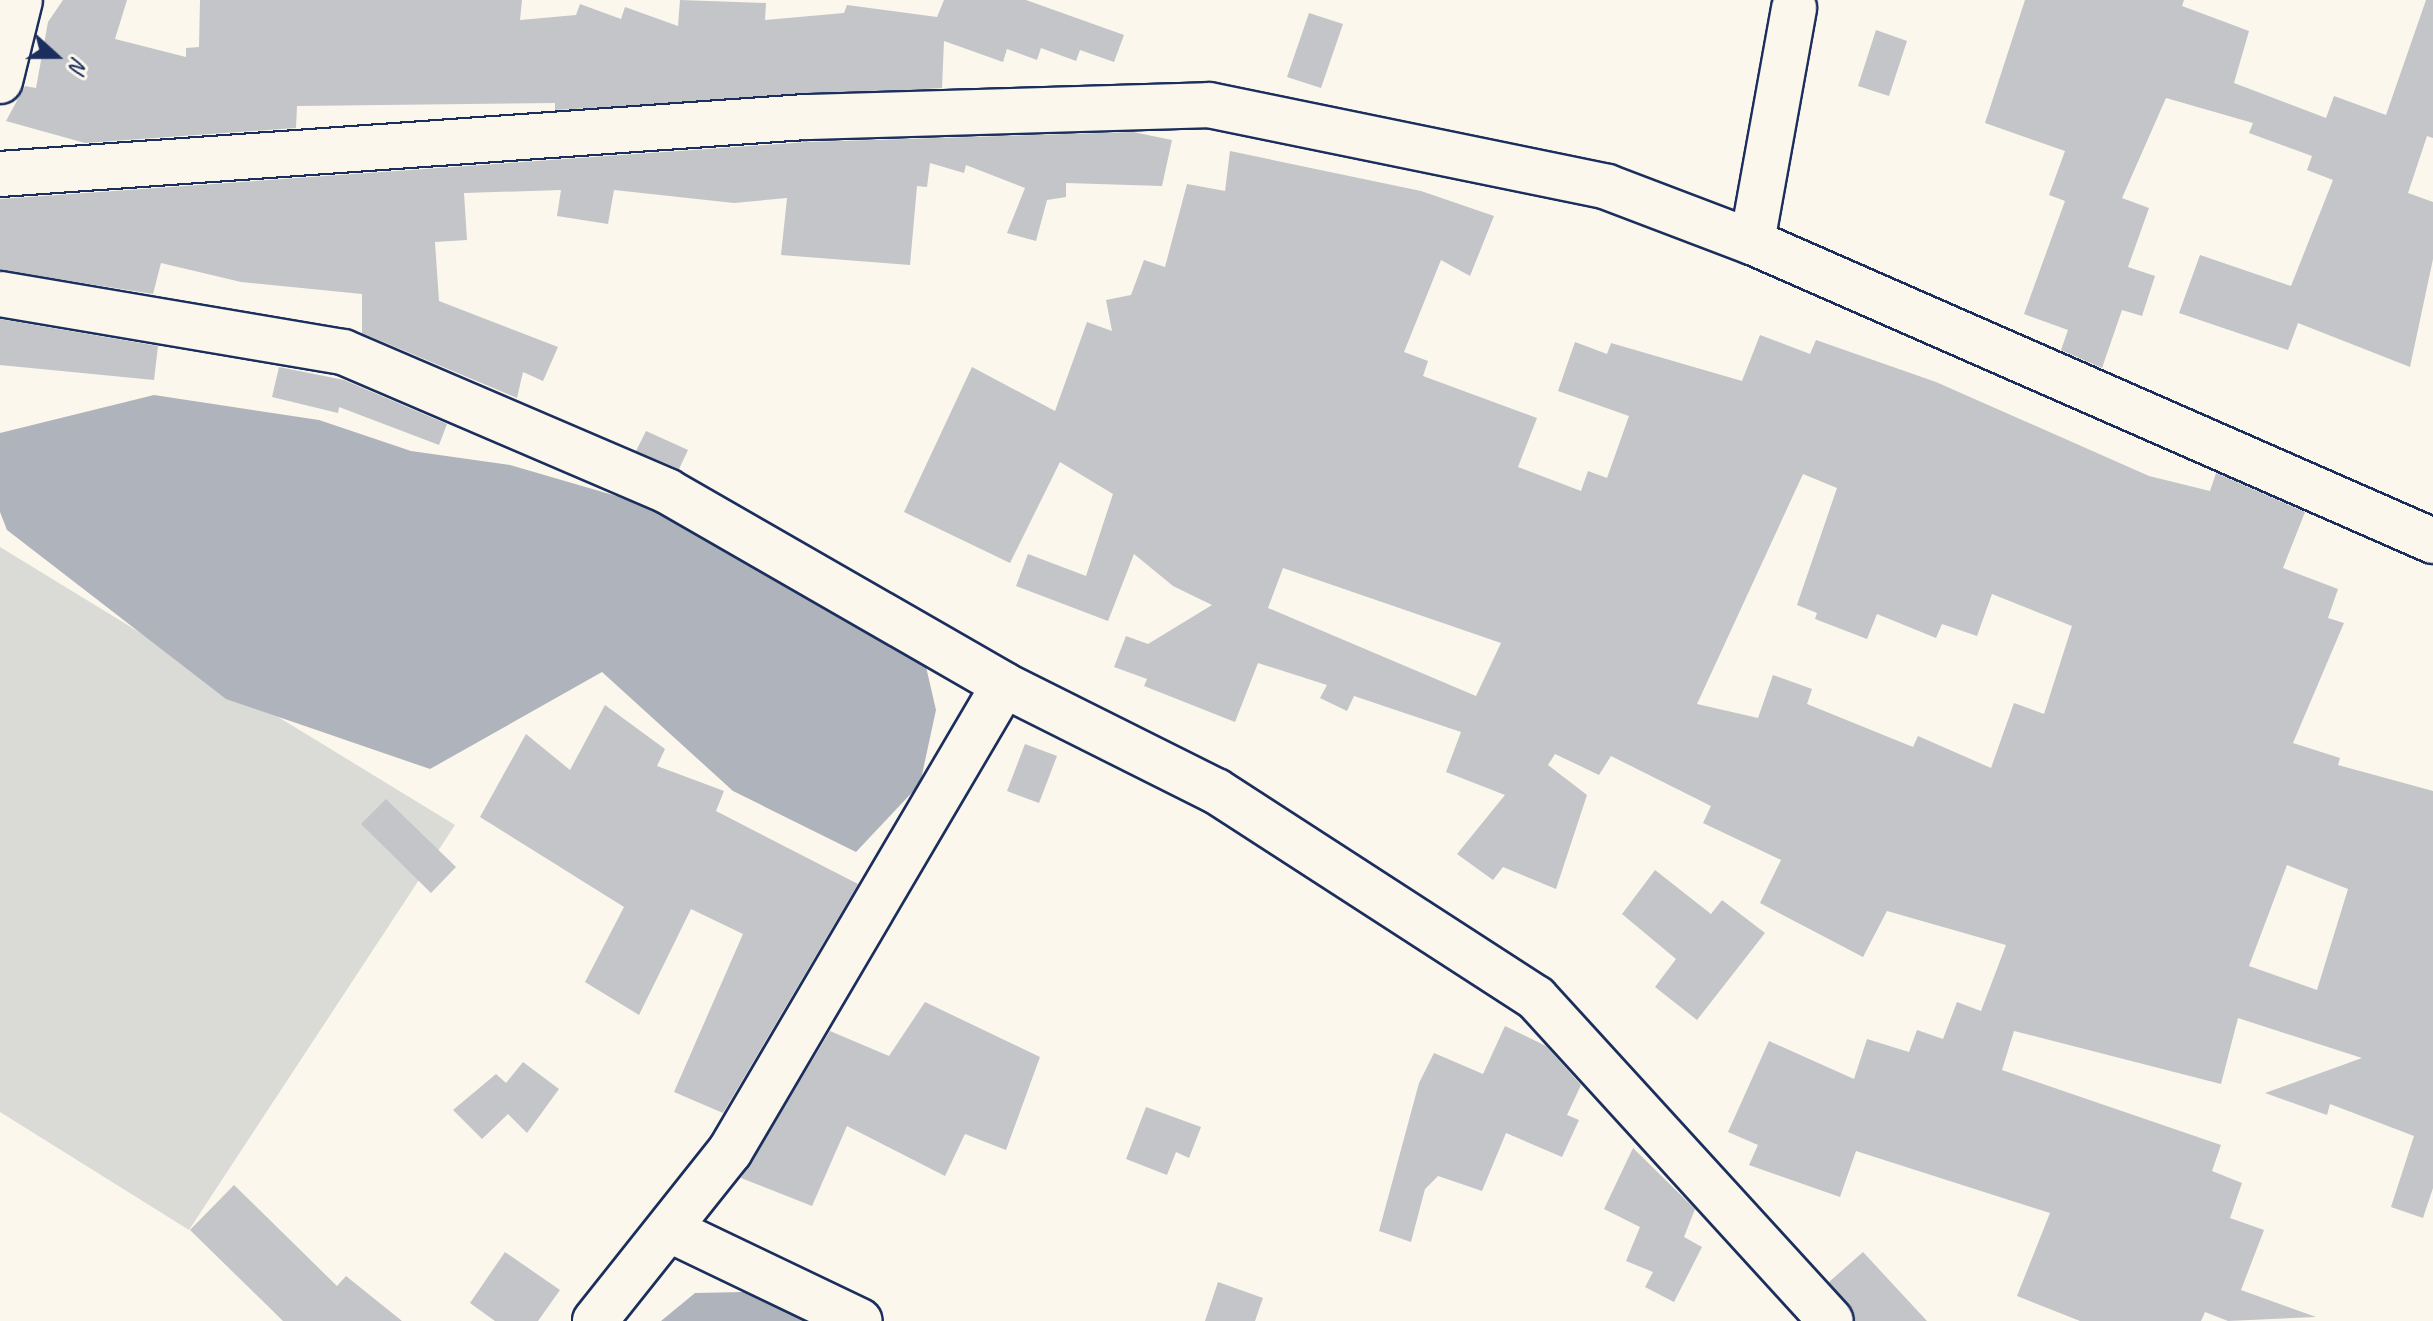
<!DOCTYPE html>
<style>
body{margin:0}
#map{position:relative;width:2433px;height:1321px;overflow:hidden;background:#fbf7ec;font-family:Caveat,sans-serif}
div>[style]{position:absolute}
.green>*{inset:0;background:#dadad7}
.water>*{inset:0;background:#afb3bb}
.building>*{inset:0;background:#c3c5c9}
.roads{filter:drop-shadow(2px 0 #1b2f5e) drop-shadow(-2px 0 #1b2f5e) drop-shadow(0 2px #1b2f5e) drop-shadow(0 -2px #1b2f5e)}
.minor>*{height:44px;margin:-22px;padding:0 22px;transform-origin:22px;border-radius:22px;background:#fbf7ec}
.major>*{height:44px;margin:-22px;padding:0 22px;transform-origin:22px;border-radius:22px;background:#fbf7ec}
span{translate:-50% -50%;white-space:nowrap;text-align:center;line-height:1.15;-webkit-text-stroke:6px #fbf7ec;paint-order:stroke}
.north{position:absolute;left:16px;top:16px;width:80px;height:80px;-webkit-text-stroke:6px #fbf7ec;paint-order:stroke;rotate:111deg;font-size:22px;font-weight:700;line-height:32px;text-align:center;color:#1b2f5e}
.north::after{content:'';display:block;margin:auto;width:28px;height:36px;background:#1b2f5e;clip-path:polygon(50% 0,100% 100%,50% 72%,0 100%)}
</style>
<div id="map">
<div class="green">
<i style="clip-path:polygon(0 547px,455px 825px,189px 1230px,0 1112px)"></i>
</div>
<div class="water">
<i style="clip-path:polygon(154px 395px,319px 420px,411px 451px,510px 465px,661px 509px,924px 658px,936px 710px,920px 784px,856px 852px,733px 791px,602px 672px,430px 769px,226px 699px,7px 530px,0 512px,0 433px)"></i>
<i style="clip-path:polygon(744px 1292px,811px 1321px,661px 1321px,695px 1293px)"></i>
</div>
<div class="building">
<i style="clip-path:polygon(63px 0,127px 0,115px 39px,186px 57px,186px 48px,199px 47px,200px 0,522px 0,520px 20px,576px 15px,580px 4px,621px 19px,625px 7px,678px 26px,680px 0,766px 3px,765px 20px,844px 13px,847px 5px,937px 17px,944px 0,1026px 0,1124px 35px,1114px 62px,1080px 50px,1076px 61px,1041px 48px,1037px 60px,1007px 49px,1003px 62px,944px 41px,942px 88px,555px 110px,555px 103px,297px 106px,296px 128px,85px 143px,6px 121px,25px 86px,36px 88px,48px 22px)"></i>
<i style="clip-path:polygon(2025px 0,2184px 0,2182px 6px,2249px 31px,2234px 83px,2326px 118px,2334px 96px,2386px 115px,2426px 0,2433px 0,2433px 138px,2427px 136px,2408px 193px,2433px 202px,2433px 259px,2410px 367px,2298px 323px,2288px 350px,2179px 313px,2200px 255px,2291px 286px,2333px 180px,2307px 170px,2312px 156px,2249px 133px,2253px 123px,2166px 98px,2122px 198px,2149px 208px,2128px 267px,2155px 276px,2142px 316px,2122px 310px,2102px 368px,2061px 350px,2068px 330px,2024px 314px,2065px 201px,2049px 195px,2065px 151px,1985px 123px)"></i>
<i style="clip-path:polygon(1309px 13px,1343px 24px,1321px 88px,1287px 77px)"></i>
<i style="clip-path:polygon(1876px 30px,1907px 41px,1889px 96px,1858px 86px)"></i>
<i style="clip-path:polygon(1133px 132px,1172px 140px,1162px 186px,1066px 183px,1066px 197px,1047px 200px,1036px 241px,1007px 233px,1025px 188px,966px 165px,964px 173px,930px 163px,927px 187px,917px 186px,910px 265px,781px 255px,787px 198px,734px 203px,614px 190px,608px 224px,557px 216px,561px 190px,464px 193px,467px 240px,435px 242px,439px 301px,558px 347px,543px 381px,523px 372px,517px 398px,362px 333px,362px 294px,241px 282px,161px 263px,153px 294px,0 270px,0 199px,807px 142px)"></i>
<i style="clip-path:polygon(evenodd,1230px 151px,1421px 191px,1494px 216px,1470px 276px,1441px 260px,1404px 352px,1428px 361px,1423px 376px,1537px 418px,1518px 467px,1581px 491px,1588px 471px,1607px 478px,1629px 416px,1558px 391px,1575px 342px,1607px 354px,1611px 343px,1742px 381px,1760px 335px,1810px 354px,1816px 340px,1936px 382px,2149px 476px,2210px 491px,2216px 473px,2305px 512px,2283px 568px,2338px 589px,2328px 618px,2344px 623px,2293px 743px,2340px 758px,2338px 765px,2433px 791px,2433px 1188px,2423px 1218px,2391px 1207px,2414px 1136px,2330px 1104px,2327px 1115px,2265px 1093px,2362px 1058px,2238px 1018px,2221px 1084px,2014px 1031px,2002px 1070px,2221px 1145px,2212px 1171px,2242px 1183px,2230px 1218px,2264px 1230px,2241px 1290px,2316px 1317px,2228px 1321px,2205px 1312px,2201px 1321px,2080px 1321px,2017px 1296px,2050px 1213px,1856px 1151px,1840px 1197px,1749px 1165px,1758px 1145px,1728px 1132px,1769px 1041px,1854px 1079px,1867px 1039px,1909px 1052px,1917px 1030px,1943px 1039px,1957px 1002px,1981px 1011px,2006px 945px,1887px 911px,1863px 957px,1760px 903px,1781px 860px,1703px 823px,1711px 806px,1611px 756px,1599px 775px,1555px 754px,1548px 765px,1587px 795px,1556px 889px,1503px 867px,1493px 880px,1457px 854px,1505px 795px,1446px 772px,1461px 732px,1354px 696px,1347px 711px,1320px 698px,1327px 685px,1258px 663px,1235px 722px,1144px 686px,1147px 679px,1114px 667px,1126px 636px,1148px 644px,1212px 605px,1173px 586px,1134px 554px,1108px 621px,1016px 586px,1028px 554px,1086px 576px,1113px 494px,1060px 462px,1010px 563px,904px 512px,972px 367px,1055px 411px,1087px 322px,1112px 331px,1106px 300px,1131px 295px,1144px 260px,1165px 267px,1187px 184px,1225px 191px,1230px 151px,1803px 474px,1837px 488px,1797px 605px,1817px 613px,1815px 619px,1867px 639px,1877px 614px,1936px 638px,1942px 624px,1977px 636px,1992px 594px,2072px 626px,2044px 714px,2014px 703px,1991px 768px,1918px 736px,1913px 747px,1807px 704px,1812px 689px,1773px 675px,1758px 718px,1697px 704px,1803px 474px,1230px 151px,1283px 568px,1501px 643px,1476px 696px,1268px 608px,1283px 568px,1230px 151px,2287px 865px,2348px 889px,2317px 990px,2249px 966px,2287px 865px)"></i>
<i style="clip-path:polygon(0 319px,158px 346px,154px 380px,0 365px)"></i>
<i style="clip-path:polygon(279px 367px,344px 380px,447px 424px,439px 445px,339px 407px,338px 413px,272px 397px)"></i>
<i style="clip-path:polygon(646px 431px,688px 450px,679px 469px,636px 451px)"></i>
<i style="clip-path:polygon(605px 705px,665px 749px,657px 766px,724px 791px,716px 811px,858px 884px,723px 1113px,674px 1092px,743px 934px,691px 909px,639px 1015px,585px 982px,624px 907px,480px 817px,526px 734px,570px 770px)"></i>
<i style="clip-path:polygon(1025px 744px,1057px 756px,1039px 803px,1007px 791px)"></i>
<i style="clip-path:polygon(386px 799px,456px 867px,431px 893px,361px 824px)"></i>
<i style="clip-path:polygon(1655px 870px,1711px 914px,1722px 900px,1765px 933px,1697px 1020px,1655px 987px,1676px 959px,1622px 914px)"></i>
<i style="clip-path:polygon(925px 1002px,1040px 1057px,1006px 1150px,965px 1134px,945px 1176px,847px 1126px,812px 1206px,741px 1178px,830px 1031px,889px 1056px)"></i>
<i style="clip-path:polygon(1505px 1026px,1546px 1046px,1581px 1085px,1567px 1115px,1579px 1120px,1562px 1157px,1506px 1133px,1482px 1191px,1438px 1176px,1425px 1189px,1411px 1242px,1379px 1231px,1419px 1083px,1434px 1053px,1483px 1074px)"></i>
<i style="clip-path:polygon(523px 1062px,559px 1089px,527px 1133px,508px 1114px,482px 1139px,453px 1110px,496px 1074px,506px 1083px)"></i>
<i style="clip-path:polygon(1146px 1107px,1201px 1127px,1189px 1158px,1176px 1152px,1167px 1175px,1126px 1159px)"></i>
<i style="clip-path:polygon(1633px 1148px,1695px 1209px,1684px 1237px,1702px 1247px,1674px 1302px,1645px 1287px,1653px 1272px,1626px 1261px,1640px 1227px,1604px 1209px)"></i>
<i style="clip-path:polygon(234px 1185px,337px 1286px,346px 1276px,402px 1321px,283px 1321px,190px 1230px)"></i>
<i style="clip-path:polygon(505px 1252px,560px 1290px,538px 1321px,495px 1321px,470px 1303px)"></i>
<i style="clip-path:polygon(1863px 1252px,1927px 1321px,1855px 1321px,1829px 1282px)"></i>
<i style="clip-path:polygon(1218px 1282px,1263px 1298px,1255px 1321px,1205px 1321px)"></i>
</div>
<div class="roads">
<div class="minor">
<i style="left:0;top:81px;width:83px;rotate:-76.1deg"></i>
<i style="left:1752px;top:242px;width:238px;rotate:-79.8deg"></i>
<i style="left:0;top:294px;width:348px;rotate:9.6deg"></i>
<i style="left:343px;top:352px;width:353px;rotate:23.2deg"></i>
<i style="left:667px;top:491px;width:389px;rotate:29.9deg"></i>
<i style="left:1004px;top:685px;width:541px;rotate:120.45deg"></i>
<i style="left:730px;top:1151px;width:217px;rotate:128.5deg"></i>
<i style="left:1004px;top:685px;width:237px;rotate:26.6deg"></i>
<i style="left:1216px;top:791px;width:381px;rotate:32.9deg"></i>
<i style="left:1536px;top:998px;width:437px;rotate:47.6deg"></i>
<i style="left:672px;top:1231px;width:208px;rotate:25.6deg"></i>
</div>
<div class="major">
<i style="left:0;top:174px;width:808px;rotate:-4.05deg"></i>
<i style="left:806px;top:117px;width:403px;rotate:-1.7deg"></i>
<i style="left:1209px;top:105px;width:406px;rotate:11.6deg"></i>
<i style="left:1607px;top:187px;width:155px;rotate:20.8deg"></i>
<i style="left:1752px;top:242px;width:744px;rotate:23.7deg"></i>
</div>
</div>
<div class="north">N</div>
</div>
